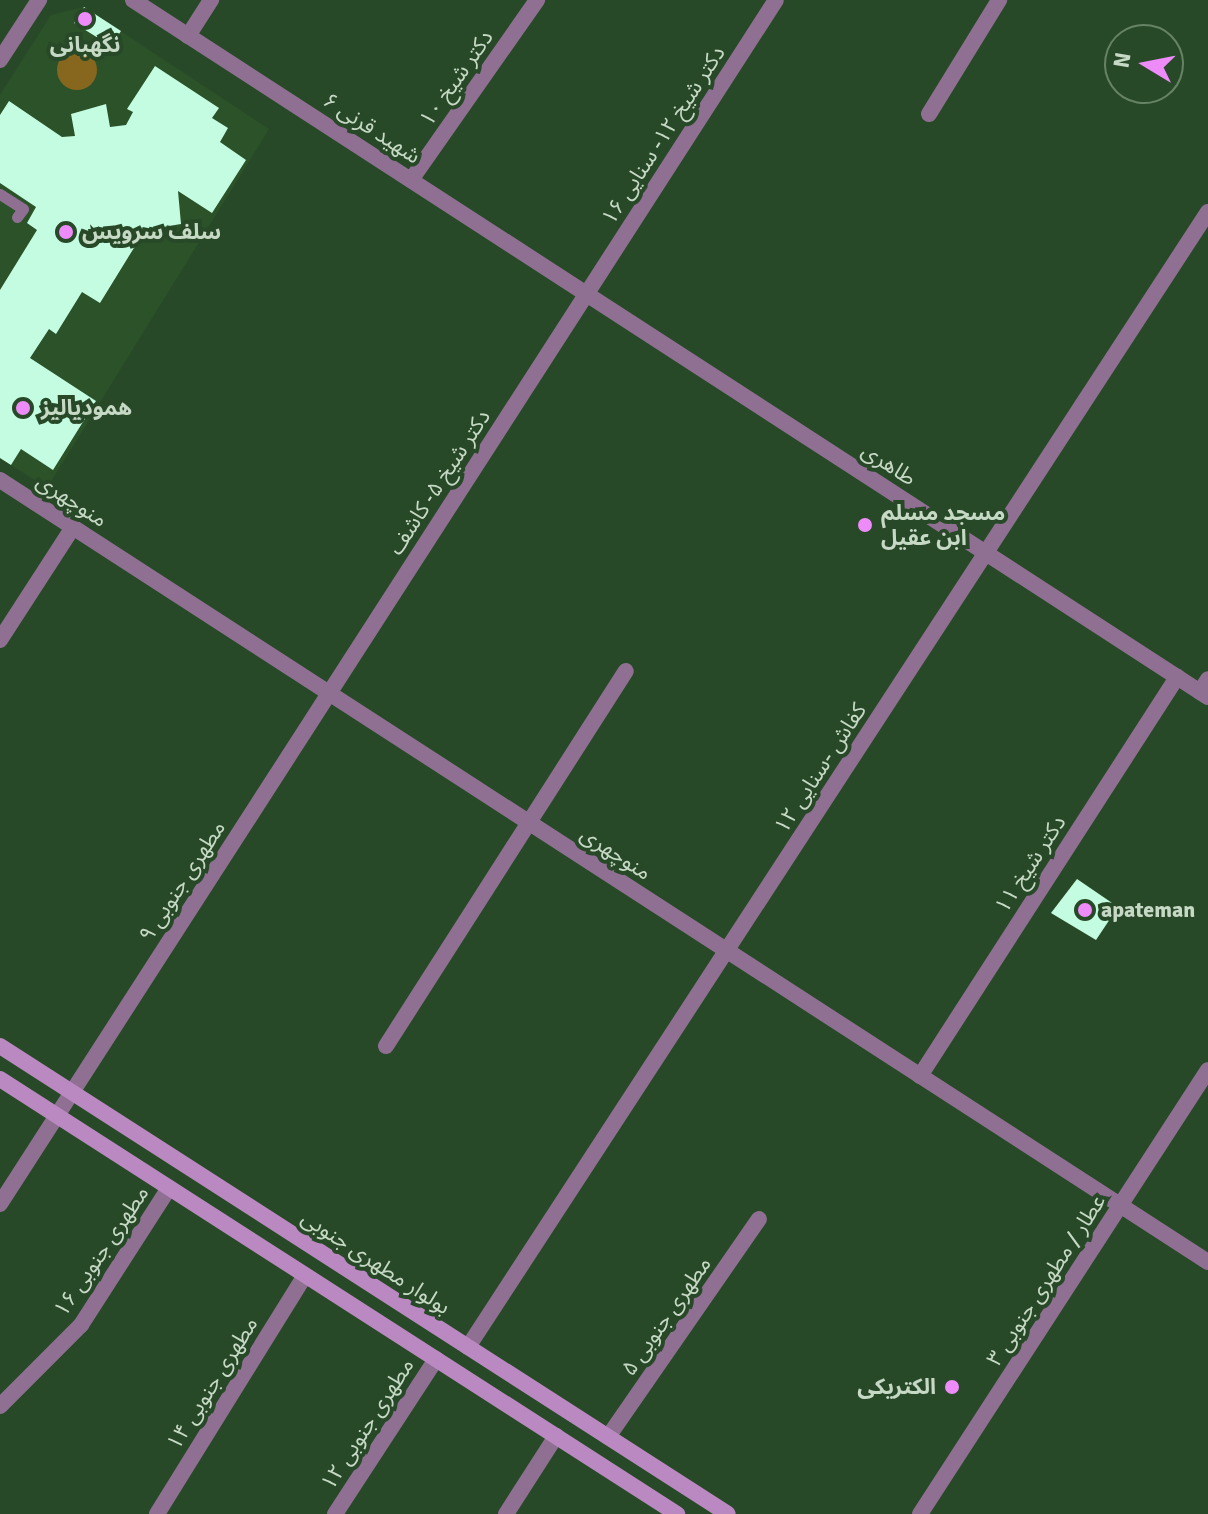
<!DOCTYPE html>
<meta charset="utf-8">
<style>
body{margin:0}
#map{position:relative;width:1208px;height:1514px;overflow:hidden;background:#284927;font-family:Signika,"Noto Sans Arabic",sans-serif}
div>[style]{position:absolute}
.built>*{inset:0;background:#2c522a}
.green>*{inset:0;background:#87661d}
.round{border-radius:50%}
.building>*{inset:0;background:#c3fce0}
.service>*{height:11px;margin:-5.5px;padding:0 5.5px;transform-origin:5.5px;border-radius:5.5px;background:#8f7093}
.minor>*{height:16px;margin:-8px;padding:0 8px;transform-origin:8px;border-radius:8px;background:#8f7093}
.tertiary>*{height:16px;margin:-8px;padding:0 8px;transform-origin:8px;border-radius:8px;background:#8f7093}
.secondary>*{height:16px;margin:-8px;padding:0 8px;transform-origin:8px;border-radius:8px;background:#bb89c1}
.dots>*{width:22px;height:22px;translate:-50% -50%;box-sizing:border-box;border:4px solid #284927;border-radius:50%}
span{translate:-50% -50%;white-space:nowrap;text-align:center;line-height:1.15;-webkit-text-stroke:8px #284927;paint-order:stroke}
.poi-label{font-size:22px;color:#c6d9c5;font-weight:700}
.left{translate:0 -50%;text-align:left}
.right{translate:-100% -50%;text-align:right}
.street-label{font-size:22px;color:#c6d9c5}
.north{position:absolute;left:1104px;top:24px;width:80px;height:80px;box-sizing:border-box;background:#284927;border:2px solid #678366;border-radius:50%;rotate:280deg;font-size:22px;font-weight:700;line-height:32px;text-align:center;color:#c6d9c5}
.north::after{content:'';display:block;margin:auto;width:28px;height:36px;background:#ed8cf9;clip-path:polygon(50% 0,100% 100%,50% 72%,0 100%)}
</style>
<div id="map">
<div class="built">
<i style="clip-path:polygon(84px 7px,269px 129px,47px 488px,0 458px,0 95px,51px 15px)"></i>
</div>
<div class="green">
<i class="round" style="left:57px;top:50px;width:40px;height:40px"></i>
</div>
<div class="building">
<i style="clip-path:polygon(84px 7px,121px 31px,111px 46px,74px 23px)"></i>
<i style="clip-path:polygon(155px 66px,219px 108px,212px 118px,228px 128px,220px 142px,246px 160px,212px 213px,178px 191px,181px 224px,145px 230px,100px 303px,82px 292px,56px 334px,49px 329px,30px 358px,96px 401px,53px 470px,21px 449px,11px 465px,0 458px,0 290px,37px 230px,27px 223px,36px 207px,0 183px,0 115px,9px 101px,62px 137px,75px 136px,71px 114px,106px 104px,110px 127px,126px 125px,133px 112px,127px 109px)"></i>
<i style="clip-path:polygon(1077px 879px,1118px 907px,1096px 940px,1051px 913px)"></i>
</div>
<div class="service">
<i style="left:0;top:194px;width:27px;rotate:33deg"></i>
<i style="left:23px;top:209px;width:10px;rotate:127deg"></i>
</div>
<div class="minor">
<i style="left:188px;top:36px;width:43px;rotate:-57.4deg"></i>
<i style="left:0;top:60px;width:72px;rotate:-57deg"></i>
<i style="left:929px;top:114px;width:134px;rotate:-58.4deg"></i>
<i style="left:411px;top:180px;width:220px;rotate:-55deg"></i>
<i style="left:0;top:480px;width:1439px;rotate:32.92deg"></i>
<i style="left:0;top:640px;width:135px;rotate:-57.1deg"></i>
<i style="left:1200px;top:692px;width:15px;rotate:-58deg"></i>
<i style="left:386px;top:1046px;width:445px;rotate:-57.4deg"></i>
<i style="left:920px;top:1076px;width:475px;rotate:-57.2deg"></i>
<i style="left:0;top:1204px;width:1432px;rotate:-57.2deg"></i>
<i style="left:0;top:1406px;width:115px;rotate:-45deg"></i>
<i style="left:81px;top:1325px;width:163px;rotate:-57.3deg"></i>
<i style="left:608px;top:1437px;width:265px;rotate:-55.3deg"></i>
<i style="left:157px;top:1514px;width:281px;rotate:-58.2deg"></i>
<i style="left:335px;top:1514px;width:185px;rotate:-56.9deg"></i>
<i style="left:506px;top:1514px;width:93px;rotate:-57.3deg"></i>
<i style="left:920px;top:1514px;width:529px;rotate:-57.03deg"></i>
</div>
<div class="tertiary">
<i style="left:133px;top:0;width:1281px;rotate:32.96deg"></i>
<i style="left:468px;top:1347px;width:1355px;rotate:-56.9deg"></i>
</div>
<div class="secondary">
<i style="left:0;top:1046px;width:865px;rotate:32.74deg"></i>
<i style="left:0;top:1079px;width:805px;rotate:32.72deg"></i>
</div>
<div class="dots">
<i style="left:85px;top:19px;background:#ed8cf9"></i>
<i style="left:66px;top:232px;background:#ed8cf9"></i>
<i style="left:23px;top:408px;background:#ed8cf9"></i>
<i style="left:865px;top:525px;background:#ed8cf9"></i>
<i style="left:1085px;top:910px;background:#ed8cf9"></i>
<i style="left:952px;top:1387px;background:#ed8cf9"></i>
</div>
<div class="poi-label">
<span style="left:85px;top:45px">نگهبانی</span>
<span class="left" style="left:82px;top:232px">سلف سرویس</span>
<span class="left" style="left:41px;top:408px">همودیالیز</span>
<span class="left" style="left:881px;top:525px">مسجد مسلم<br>ابن عقیل</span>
<span class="left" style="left:1101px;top:910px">apateman</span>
<span class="right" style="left:936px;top:1387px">الکتریکی</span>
</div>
<div class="street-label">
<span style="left:456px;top:78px;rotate:-55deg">دکتر شیخ ۱۰</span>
<span style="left:372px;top:128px;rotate:33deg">شهید قرنی ۶</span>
<span style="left:663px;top:135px;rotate:-57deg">دکتر شیخ ۱۲- سنایی ۱۶</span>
<span style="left:889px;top:464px;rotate:33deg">طاهری</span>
<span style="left:439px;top:482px;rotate:-57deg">دکتر شیخ ۵- کاشف</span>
<span style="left:72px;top:500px;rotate:33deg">منوچهری</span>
<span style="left:820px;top:768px;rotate:-57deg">کفاش -سنایی ۱۲</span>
<span style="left:616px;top:853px;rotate:33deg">منوچهری</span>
<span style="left:1030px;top:864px;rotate:-57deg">دکتر شیخ ۱۱</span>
<span style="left:182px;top:881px;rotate:-57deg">مطهری جنوبی ۹</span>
<span style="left:101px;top:1251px;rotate:-56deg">مطهری جنوبی ۱۶</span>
<span style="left:376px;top:1262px;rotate:33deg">بولوار مطهری جنوبی</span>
<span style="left:1046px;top:1280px;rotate:-57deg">عطار / مطهری جنوبی ۳</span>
<span style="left:666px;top:1316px;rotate:-55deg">مطهری جنوبی ۵</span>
<span style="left:212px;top:1383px;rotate:-58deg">مطهری جنوبی ۱۴</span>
<span style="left:367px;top:1424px;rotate:-57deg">مطهری جنوبی ۱۲</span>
</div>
<div class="north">N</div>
</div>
